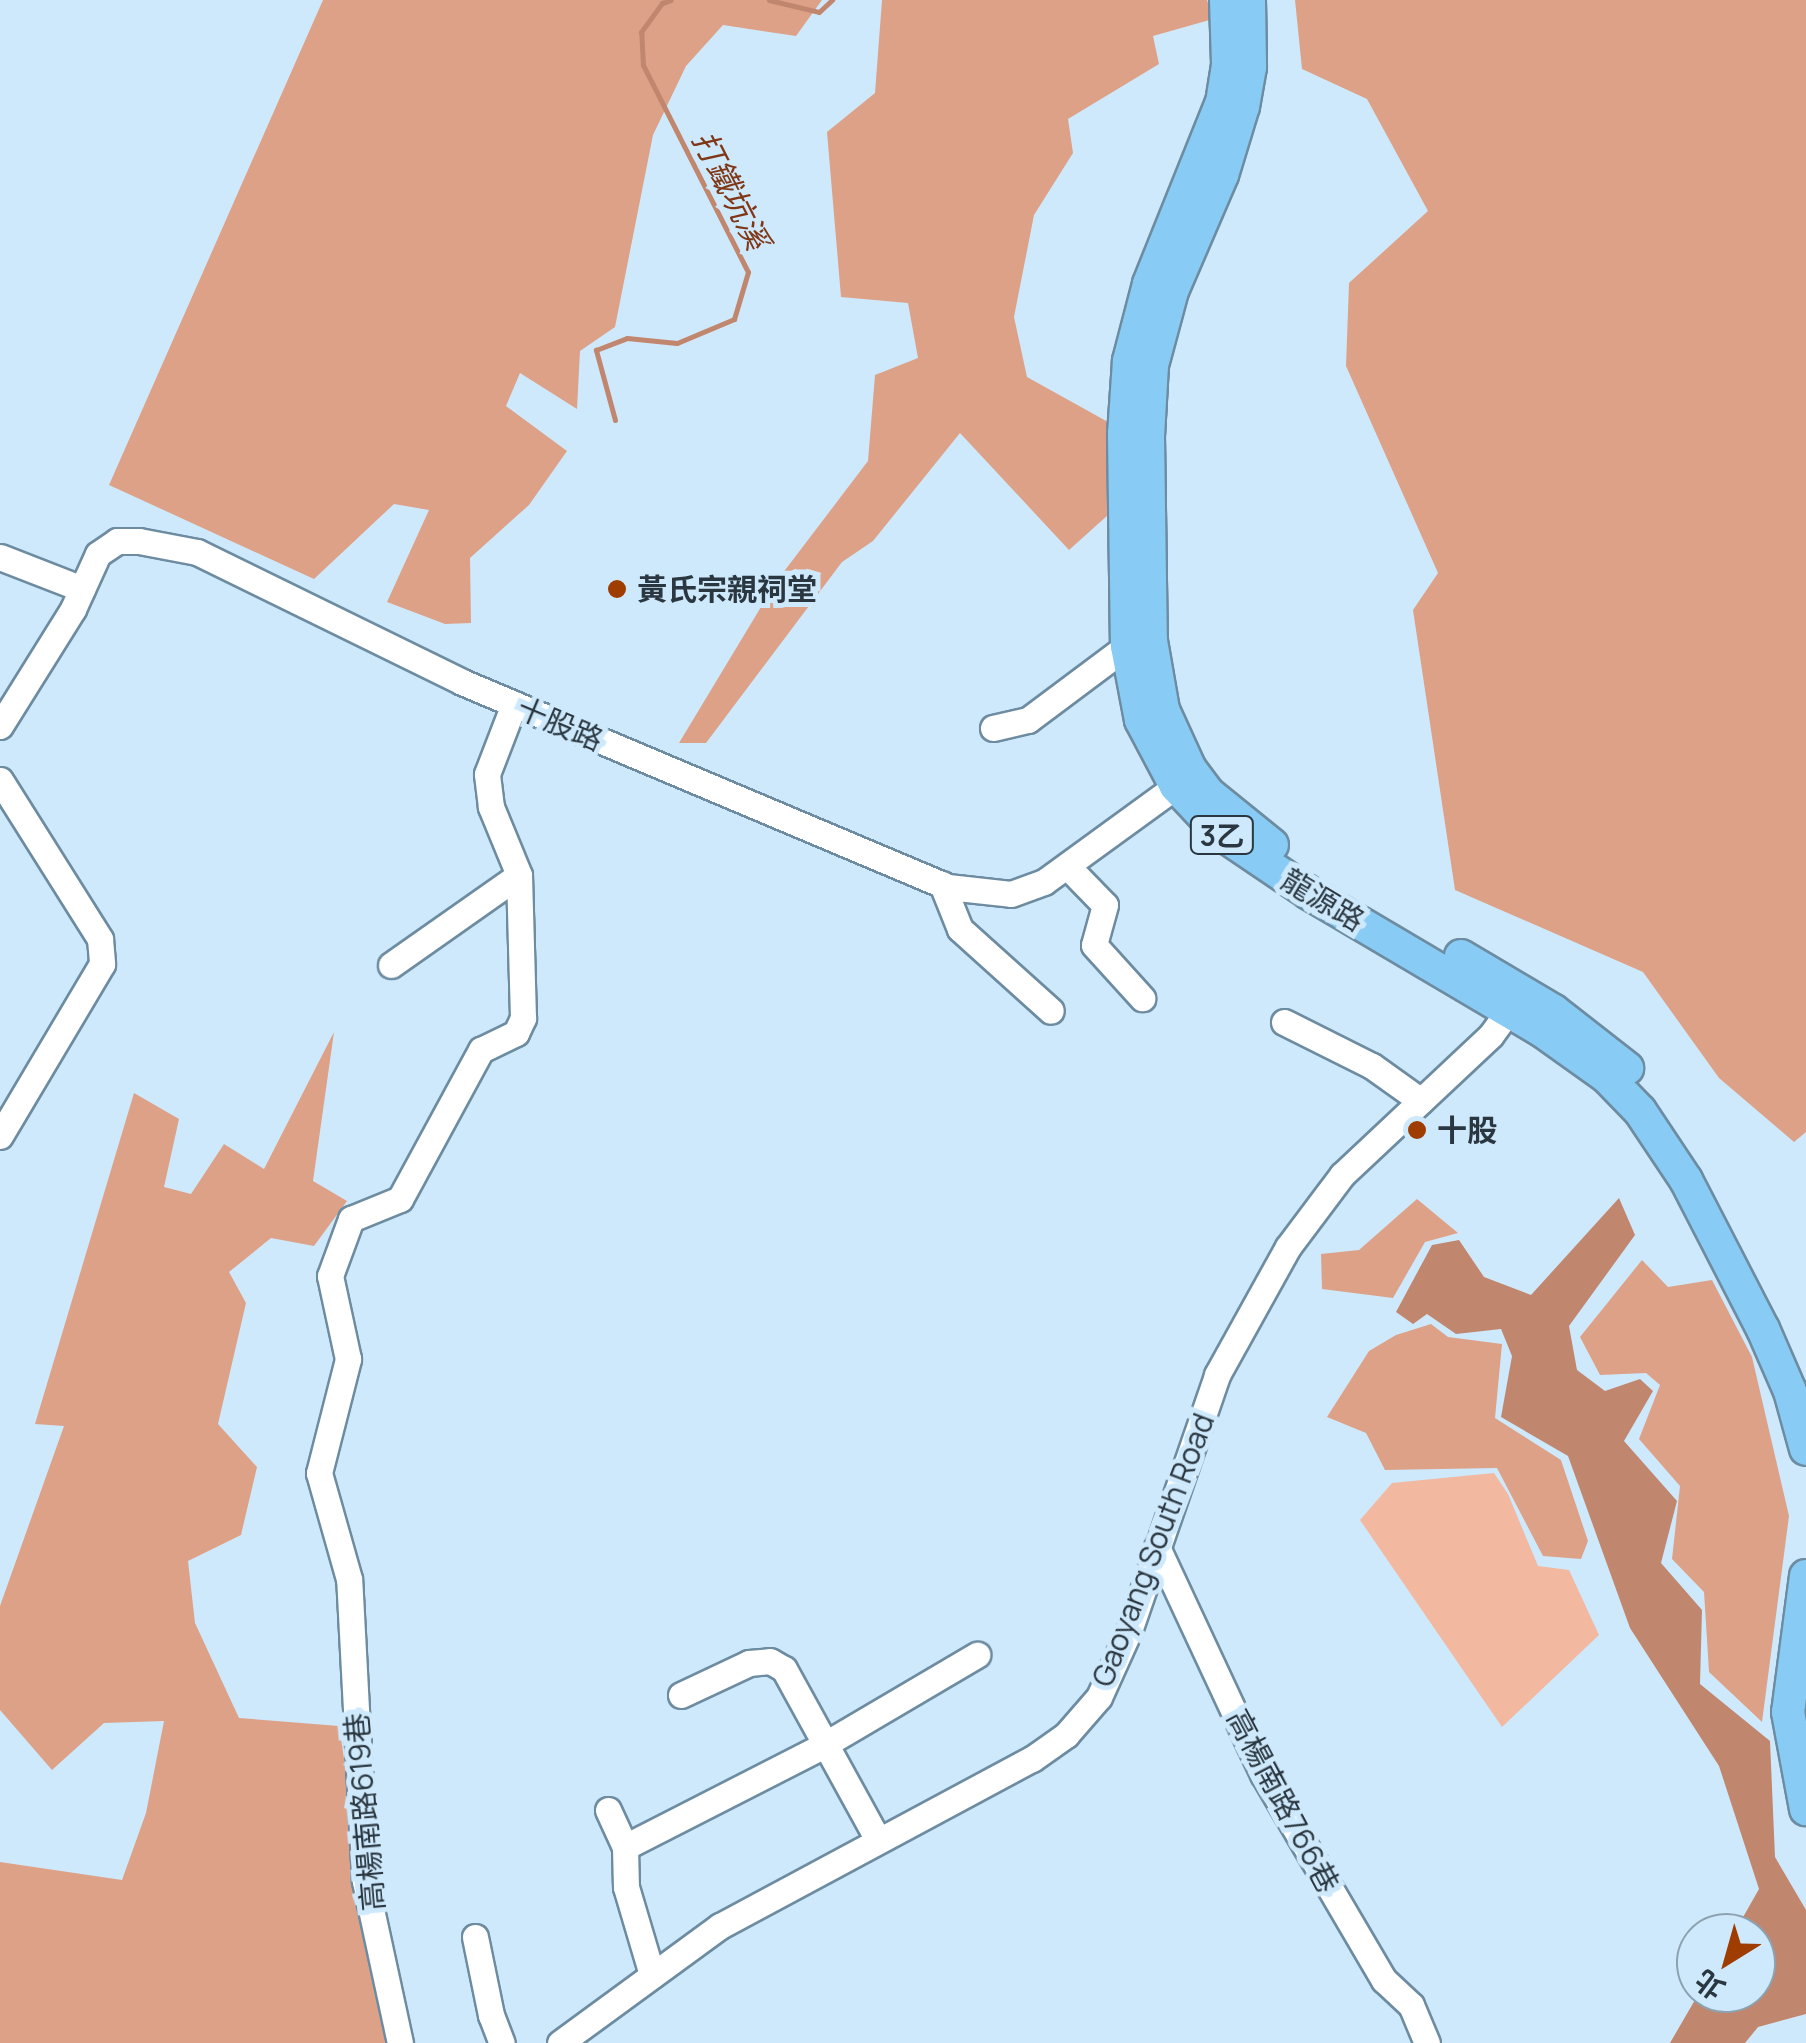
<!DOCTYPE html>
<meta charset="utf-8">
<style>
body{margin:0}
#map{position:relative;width:1806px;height:2043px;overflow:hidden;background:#cfe9fc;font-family:Manrope,"Noto Sans TC",sans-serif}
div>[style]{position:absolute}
.green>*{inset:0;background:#f2b8a0}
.forest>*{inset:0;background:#dda188}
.water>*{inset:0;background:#c1866e}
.stream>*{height:5px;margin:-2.5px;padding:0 2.5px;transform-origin:2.5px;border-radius:2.5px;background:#c1866e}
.roads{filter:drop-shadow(2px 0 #6d8ca1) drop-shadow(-2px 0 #6d8ca1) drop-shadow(0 2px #6d8ca1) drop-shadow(0 -2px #6d8ca1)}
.minor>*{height:25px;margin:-12.5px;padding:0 12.5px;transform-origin:12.5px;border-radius:12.5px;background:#fff}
.major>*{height:32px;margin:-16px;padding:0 16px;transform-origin:16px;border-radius:16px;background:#88ccf5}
.dots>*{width:28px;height:28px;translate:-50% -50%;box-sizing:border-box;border:5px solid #cfe9fc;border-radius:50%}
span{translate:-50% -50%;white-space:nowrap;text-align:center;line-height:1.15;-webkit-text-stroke:10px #cfe9fc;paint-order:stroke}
.shield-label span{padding:2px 8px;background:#cfe9fc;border:2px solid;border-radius:8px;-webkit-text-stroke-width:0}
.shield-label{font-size:28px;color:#2a3740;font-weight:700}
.poi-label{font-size:30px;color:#2a3740;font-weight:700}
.left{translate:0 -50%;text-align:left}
.street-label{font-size:30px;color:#2a3740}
.water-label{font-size:32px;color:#803715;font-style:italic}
.north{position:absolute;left:1676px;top:1913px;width:100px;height:100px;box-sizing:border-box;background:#cfe9fc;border:2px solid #8da2b1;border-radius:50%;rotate:217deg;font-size:28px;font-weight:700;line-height:40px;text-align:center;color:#2a3740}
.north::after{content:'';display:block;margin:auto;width:35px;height:45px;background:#9f3c00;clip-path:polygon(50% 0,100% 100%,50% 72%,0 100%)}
</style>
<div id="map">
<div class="green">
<i style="clip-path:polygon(1494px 1473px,1508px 1494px,1538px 1566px,1569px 1570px,1599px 1635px,1502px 1727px,1360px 1520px,1392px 1483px)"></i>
</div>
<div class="forest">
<i style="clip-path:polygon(323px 0,822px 0,796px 36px,723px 25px,686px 66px,653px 135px,615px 327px,580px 351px,577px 409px,520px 373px,506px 406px,567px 451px,529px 505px,470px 558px,471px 623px,445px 624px,387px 602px,429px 510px,394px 504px,314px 579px,109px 485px)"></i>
<i style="clip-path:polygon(882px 0,1207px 0,1213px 19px,1153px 36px,1159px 64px,1068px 119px,1073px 153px,1034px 215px,1014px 317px,1027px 377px,1108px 422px,1108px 515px,1069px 550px,960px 433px,873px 541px,842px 562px,706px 743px,679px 743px,776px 582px,868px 461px,875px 375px,918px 358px,908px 303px,841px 297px,827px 132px,875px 93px)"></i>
<i style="clip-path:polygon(1295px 0,1806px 0,1806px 1132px,1794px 1142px,1719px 1078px,1643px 972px,1455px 890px,1413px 610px,1438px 573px,1346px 366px,1349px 283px,1428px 211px,1367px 99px,1302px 69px)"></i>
<i style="clip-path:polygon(334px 1032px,313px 1181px,347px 1201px,314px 1246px,271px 1238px,229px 1272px,246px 1303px,218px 1424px,257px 1467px,241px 1535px,188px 1561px,195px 1623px,239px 1718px,339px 1726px,389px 2043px,0 2043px,0 1862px,122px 1880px,146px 1813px,164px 1721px,104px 1723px,52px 1770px,0 1710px,0 1606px,64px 1426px,35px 1424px,134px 1093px,179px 1119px,164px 1187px,191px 1194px,224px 1144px,264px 1169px)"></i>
<i style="clip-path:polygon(1417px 1199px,1458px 1233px,1425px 1242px,1393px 1298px,1322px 1289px,1321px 1254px,1359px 1250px)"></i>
<i style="clip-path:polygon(1642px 1260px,1668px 1287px,1712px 1280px,1752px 1357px,1789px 1516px,1762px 1722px,1709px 1672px,1704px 1592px,1672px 1559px,1680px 1486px,1639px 1439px,1660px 1385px,1646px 1373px,1600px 1375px,1580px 1337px)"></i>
<i style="clip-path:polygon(1431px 1324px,1448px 1337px,1502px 1344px,1495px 1418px,1561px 1460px,1588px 1541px,1581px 1559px,1543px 1556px,1497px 1468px,1385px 1470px,1366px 1433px,1327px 1417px,1369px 1351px,1396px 1335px)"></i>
</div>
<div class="water">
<i style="clip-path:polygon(1619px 1198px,1635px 1235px,1569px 1326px,1577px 1370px,1605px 1391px,1640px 1379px,1653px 1391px,1624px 1441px,1677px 1501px,1661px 1563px,1702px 1610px,1700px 1684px,1770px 1741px,1775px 1857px,1806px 1910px,1806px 2014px,1758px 2027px,1745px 2043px,1670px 2043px,1699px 1993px,1756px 1993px,1756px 1933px,1734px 1933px,1759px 1889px,1719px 1766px,1630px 1628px,1568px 1456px,1501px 1417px,1512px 1356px,1501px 1329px,1456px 1334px,1427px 1314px,1413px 1324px,1396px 1312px,1432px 1245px,1459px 1240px,1484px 1277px,1531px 1295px)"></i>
</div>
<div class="stream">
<i style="left:769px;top:0;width:51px;rotate:13.5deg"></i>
<i style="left:819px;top:12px;width:18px;rotate:-43deg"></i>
<i style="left:615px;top:420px;width:73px;rotate:-105.2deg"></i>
<i style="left:596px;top:350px;width:33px;rotate:-21deg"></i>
<i style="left:627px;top:338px;width:50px;rotate:5.7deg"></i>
<i style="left:677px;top:343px;width:62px;rotate:-22.8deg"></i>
<i style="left:734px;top:319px;width:49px;rotate:-73.4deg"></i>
<i style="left:748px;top:272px;width:232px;rotate:-116.9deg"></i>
<i style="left:643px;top:65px;width:33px;rotate:-93deg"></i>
<i style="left:641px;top:32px;width:36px;rotate:-54deg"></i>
<i style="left:662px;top:3px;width:9px;rotate:-18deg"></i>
</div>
<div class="roads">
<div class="minor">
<i style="left:0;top:557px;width:88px;rotate:21.3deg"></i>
<i style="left:0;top:726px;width:138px;rotate:-58deg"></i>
<i style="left:73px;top:609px;width:60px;rotate:-65.6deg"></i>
<i style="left:98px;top:554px;width:23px;rotate:-34deg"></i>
<i style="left:117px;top:541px;width:22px"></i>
<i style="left:139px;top:541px;width:59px;rotate:10.7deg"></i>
<i style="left:197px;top:552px;width:295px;rotate:26.1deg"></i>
<i style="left:462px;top:682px;width:527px;rotate:22.87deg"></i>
<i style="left:948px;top:887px;width:63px;rotate:6.3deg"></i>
<i style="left:1011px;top:894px;width:35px;rotate:-20deg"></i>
<i style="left:1044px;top:882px;width:163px;rotate:-36deg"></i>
<i style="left:1176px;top:786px;width:17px;rotate:-50deg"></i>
<i style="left:993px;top:728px;width:36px;rotate:-13deg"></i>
<i style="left:1028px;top:720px;width:124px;rotate:-36.8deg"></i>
<i style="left:0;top:780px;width:188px;rotate:57.8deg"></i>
<i style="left:100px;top:939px;width:25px;rotate:85deg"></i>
<i style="left:102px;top:964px;width:200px;rotate:120.7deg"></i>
<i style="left:1067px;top:866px;width:54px;rotate:45.7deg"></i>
<i style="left:1105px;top:905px;width:41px;rotate:105.4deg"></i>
<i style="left:1094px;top:945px;width:72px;rotate:47.8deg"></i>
<i style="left:942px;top:884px;width:48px;rotate:68.2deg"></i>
<i style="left:960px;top:929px;width:122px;rotate:42deg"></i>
<i style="left:391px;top:965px;width:156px;rotate:-35.1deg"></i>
<i style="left:1284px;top:1022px;width:98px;rotate:26.6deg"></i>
<i style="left:1372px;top:1066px;width:60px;rotate:35.5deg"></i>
<i style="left:1157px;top:1547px;width:251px;rotate:65deg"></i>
<i style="left:1263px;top:1774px;width:239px;rotate:59.6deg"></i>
<i style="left:1384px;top:1980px;width:37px;rotate:43deg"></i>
<i style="left:1411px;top:2005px;width:41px;rotate:67.2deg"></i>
<i style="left:681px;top:1695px;width:75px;rotate:-25.2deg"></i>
<i style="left:749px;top:1663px;width:21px;rotate:-5deg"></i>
<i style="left:770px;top:1661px;width:16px;rotate:30deg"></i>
<i style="left:784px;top:1669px;width:195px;rotate:61.2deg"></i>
<i style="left:608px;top:1810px;width:41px;rotate:65.3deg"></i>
<i style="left:625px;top:1847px;width:40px;rotate:88.6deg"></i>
<i style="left:626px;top:1887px;width:92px;rotate:73.5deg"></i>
<i style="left:625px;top:1847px;width:224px;rotate:-27.1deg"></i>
<i style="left:824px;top:1745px;width:178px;rotate:-30.5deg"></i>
<i style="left:475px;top:1937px;width:80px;rotate:78.4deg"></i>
<i style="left:491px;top:2015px;width:30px;rotate:69deg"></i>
<i style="left:400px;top:2043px;width:166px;rotate:-102.2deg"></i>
<i style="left:365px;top:1881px;width:302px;rotate:-93deg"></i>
<i style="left:349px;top:1579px;width:110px;rotate:-105.8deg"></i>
<i style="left:319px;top:1473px;width:118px;rotate:-75.7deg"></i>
<i style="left:348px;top:1359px;width:85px;rotate:-102.2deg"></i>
<i style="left:330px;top:1276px;width:61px;rotate:-69.8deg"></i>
<i style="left:351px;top:1219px;width:53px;rotate:-22.2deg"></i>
<i style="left:400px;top:1199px;width:170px;rotate:-61.5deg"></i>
<i style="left:481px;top:1050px;width:39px;rotate:-26deg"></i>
<i style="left:516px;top:1033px;width:17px;rotate:-65deg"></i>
<i style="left:523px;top:1018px;width:143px;rotate:-91.6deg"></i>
<i style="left:519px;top:875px;width:74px;rotate:-112.4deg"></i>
<i style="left:491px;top:807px;width:33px;rotate:-97deg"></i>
<i style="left:487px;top:774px;width:75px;rotate:-68.9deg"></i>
<i style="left:560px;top:2043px;width:198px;rotate:-36.2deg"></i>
<i style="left:720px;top:1926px;width:354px;rotate:-28.2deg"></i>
<i style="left:1032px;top:1759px;width:42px;rotate:-35.2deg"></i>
<i style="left:1066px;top:1735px;width:50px;rotate:-49deg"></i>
<i style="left:1099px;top:1697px;width:72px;rotate:-65.6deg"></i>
<i style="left:1129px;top:1631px;width:271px;rotate:-71deg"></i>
<i style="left:1217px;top:1375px;width:146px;rotate:-61deg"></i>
<i style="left:1288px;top:1247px;width:90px;rotate:-53.1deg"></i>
<i style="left:1342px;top:1175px;width:204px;rotate:-43.2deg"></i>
<i style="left:1491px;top:1035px;width:44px;rotate:-54.2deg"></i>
</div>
<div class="major">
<i style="left:1226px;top:0;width:65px;rotate:88.2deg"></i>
<i style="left:1228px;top:65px;width:37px;rotate:99deg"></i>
<i style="left:1222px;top:102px;width:196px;rotate:111.9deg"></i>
<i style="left:1149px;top:284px;width:80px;rotate:104.6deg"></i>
<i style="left:1129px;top:361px;width:73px;rotate:93.9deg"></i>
<i style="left:1124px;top:434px;width:212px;rotate:89.2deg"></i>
<i style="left:1127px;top:646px;width:75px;rotate:79.3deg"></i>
<i style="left:1141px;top:720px;width:75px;rotate:62.1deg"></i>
<i style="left:1176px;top:786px;width:63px;rotate:46.9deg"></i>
<i style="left:1219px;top:832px;width:109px;rotate:34.1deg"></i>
<i style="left:1309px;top:893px;width:269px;rotate:30.6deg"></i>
<i style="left:1541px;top:1030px;width:81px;rotate:35.5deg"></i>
<i style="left:1607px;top:1077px;width:47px;rotate:45.9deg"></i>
<i style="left:1640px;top:1111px;width:83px;rotate:56.3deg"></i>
<i style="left:1686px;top:1180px;width:168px;rotate:62.7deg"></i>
<i style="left:1763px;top:1329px;width:68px;rotate:66.5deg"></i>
<i style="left:1790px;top:1391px;width:60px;rotate:74.6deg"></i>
<i style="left:1249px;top:0;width:67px;rotate:89.1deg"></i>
<i style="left:1250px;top:67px;width:40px;rotate:100deg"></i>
<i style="left:1243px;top:106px;width:72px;rotate:106.9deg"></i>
<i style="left:1222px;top:175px;width:126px;rotate:113.3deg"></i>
<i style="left:1172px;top:291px;width:77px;rotate:105.1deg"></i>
<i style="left:1152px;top:365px;width:71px;rotate:93.2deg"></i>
<i style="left:1148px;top:436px;width:205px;rotate:89.2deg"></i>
<i style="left:1151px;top:641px;width:70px;rotate:80.1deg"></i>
<i style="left:1163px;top:710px;width:65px;rotate:65.4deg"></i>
<i style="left:1190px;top:769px;width:31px;rotate:53deg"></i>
<i style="left:1209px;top:794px;width:81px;rotate:39deg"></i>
<i style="left:1461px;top:956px;width:108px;rotate:30.6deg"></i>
<i style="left:1554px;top:1011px;width:93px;rotate:38deg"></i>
<i style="left:1806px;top:1576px;width:137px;rotate:97.5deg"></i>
<i style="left:1788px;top:1712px;width:99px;rotate:79.5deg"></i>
</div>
</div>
<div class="dots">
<i style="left:617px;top:589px;background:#9f3c00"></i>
<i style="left:1417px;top:1130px;background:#9f3c00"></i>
</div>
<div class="shield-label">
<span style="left:1222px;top:835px">3乙</span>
</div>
<div class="poi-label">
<span class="left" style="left:637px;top:589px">黃氏宗親祠堂</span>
<span class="left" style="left:1437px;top:1130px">十股</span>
</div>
<div class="street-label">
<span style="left:560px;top:724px;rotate:23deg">十股路</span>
<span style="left:1323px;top:900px;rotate:31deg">龍源路</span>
<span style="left:1153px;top:1550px;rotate:-69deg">Gaoyang South Road</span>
<span style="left:1283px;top:1801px;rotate:62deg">高楊南路766巷</span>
<span style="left:365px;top:1812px;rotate:-95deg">高楊南路619巷</span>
</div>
<div class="water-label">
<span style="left:731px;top:190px;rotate:63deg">打鐵坑溪</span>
</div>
<div class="north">北</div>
</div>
